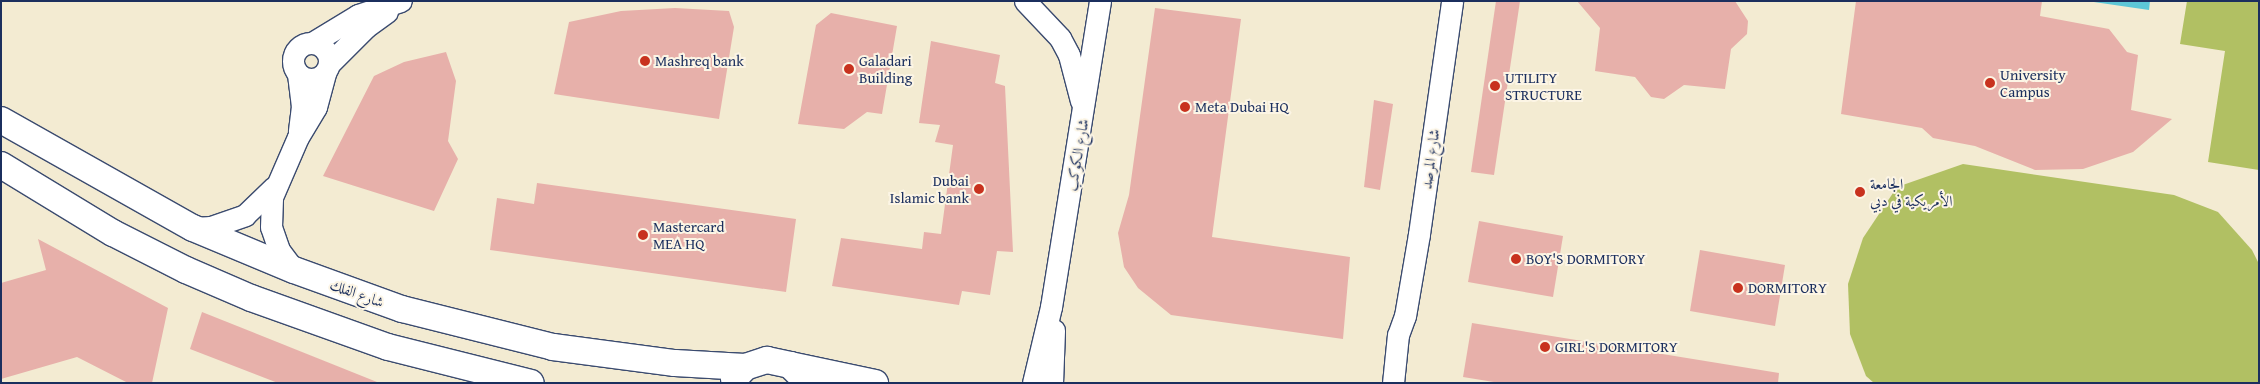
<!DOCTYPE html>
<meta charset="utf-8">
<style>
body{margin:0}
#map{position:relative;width:2260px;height:384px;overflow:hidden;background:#f3ebd2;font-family:"Gentium Book Plus",Amiri,serif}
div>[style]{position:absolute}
.green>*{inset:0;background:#b1c063}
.water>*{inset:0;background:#5dc7d7}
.building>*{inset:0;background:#e7b0aa}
.roads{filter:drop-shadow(1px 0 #3b4b6f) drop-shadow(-1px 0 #3b4b6f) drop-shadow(0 1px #3b4b6f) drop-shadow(0 -1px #3b4b6f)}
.minor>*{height:21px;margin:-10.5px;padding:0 10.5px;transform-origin:10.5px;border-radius:10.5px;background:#fff}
.minor>.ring{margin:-10.5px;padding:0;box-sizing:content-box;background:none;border:21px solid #fff;border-radius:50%}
.tertiary>*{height:26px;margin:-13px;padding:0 13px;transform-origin:13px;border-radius:13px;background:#fff}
.dots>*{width:14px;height:14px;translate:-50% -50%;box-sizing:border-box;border:2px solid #fcf5e5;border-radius:50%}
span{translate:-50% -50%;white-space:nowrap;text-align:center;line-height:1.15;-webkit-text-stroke:4px #fcf5e5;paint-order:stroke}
.poi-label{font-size:15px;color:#1b2f5e}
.left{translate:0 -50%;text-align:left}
.right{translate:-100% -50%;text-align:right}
.street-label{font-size:15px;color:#1b2f5e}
.frame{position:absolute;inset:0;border:2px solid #1b2f5e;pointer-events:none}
</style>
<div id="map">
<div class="green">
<i style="clip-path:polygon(2187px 1px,2259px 1px,2259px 170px,2208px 162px,2225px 51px,2180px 44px)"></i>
<i style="clip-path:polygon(1963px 164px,2174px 195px,2218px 212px,2252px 250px,2259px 264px,2258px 383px,1874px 383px,1866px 376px,1850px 334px,1848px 284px,1863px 238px,1897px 187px)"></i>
</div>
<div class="water">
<i style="clip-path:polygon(2087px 1px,2150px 1px,2149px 10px)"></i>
</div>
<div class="building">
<i style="clip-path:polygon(1496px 1px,1520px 1px,1494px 175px,1471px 172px)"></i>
<i style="clip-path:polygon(1577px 1px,1735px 1px,1748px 21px,1747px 34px,1731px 49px,1725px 89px,1684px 85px,1664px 99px,1651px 97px,1635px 77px,1595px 71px,1600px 28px)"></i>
<i style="clip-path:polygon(1856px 1px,2042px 1px,2040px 16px,2109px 29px,2127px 52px,2138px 55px,2131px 110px,2172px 119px,2133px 152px,2083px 169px,2035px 170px,1975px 146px,1933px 138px,1922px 128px,1841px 114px)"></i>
<i style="clip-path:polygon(675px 8px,729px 11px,734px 27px,719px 119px,554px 94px,569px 22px,621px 11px)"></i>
<i style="clip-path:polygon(1155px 8px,1241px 19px,1212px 237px,1350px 257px,1343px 339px,1171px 315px,1138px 288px,1124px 267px,1118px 233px,1129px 195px)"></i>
<i style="clip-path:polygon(831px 13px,897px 26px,882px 114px,867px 112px,844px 129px,798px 124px,816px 25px)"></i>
<i style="clip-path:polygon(931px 41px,1000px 55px,995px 83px,1005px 86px,1013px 252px,997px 251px,990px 295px,962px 291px,959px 305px,832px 286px,841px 238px,922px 249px,924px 232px,941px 234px,953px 145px,935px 142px,940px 125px,919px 123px)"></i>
<i style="clip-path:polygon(446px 52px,456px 81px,448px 141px,458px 159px,434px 211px,323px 176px,374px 76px,404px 62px)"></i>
<i style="clip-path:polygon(1374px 100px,1393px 104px,1380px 190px,1364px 187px)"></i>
<i style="clip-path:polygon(537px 183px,796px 219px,786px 292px,490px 250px,497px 198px,534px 204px)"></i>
<i style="clip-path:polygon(1479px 221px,1563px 236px,1553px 297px,1468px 282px)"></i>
<i style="clip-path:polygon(38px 239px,168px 308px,152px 383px,128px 383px,77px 357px,1px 379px,1px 283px,46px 270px)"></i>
<i style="clip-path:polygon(1700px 250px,1785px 265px,1775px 326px,1690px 311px)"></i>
<i style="clip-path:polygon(202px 312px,377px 382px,377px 383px,278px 383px,190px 349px)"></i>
<i style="clip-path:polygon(1472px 323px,1779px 373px,1778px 383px,1500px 383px,1463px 377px)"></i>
</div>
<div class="roads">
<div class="minor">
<i style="left:1025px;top:1px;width:51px;rotate:46.6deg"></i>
<i style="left:1060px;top:38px;width:19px;rotate:62deg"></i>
<i style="left:1069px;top:55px;width:48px;rotate:75.4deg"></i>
<i class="ring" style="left:293px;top:43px;width:15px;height:15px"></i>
<i style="left:312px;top:43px;width:54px;rotate:-31.3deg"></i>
<i style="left:358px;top:15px;width:45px;rotate:-18deg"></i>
<i style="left:329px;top:64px;width:52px;rotate:-45deg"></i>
<i style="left:366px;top:27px;width:26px;rotate:-36deg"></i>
<i style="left:298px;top:74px;width:32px;rotate:83deg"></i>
<i style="left:302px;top:106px;width:26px;rotate:97deg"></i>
<i style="left:193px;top:228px;width:18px;rotate:-3deg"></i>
<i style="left:211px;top:227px;width:36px;rotate:-19deg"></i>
<i style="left:245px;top:215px;width:40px;rotate:-44deg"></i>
<i style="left:294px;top:270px;width:25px;rotate:-127deg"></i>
<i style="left:279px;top:250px;width:24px;rotate:-109deg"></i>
<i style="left:271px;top:227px;width:30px;rotate:-88deg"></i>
<i style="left:272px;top:197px;width:65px;rotate:-66.6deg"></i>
<i style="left:298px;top:137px;width:35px;rotate:-59deg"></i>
<i style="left:316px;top:107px;width:35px;rotate:-75deg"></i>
<i style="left:1033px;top:383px;width:78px;rotate:-76.7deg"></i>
<i style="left:1051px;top:307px;width:310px;rotate:-80.9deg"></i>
<i style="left:1052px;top:383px;width:53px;rotate:-87.8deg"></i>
<i style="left:1393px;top:383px;width:48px;rotate:-84.1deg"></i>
<i style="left:1398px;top:335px;width:20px;rotate:-70deg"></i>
<i style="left:1405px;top:316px;width:83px;rotate:-80.3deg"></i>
<i style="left:1419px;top:234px;width:235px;rotate:-81.9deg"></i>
</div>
<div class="tertiary">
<i style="left:1px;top:120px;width:220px;rotate:29.4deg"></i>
<i style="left:193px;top:228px;width:109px;rotate:22.6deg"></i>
<i style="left:294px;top:270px;width:115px;rotate:19.9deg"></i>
<i style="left:402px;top:309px;width:156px;rotate:14.1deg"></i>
<i style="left:553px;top:347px;width:123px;rotate:7.5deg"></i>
<i style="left:675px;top:363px;width:70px;rotate:3.3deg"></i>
<i style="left:1px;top:165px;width:131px;rotate:31.3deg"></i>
<i style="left:113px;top:233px;width:82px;rotate:26.9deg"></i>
<i style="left:186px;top:270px;width:71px;rotate:23.3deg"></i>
<i style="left:251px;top:298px;width:145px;rotate:19.7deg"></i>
<i style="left:388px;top:347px;width:147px;rotate:14.1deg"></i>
<i style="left:790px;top:365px;width:87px;rotate:12deg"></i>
<i style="left:734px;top:379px;width:16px;rotate:-47deg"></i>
<i style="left:745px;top:367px;width:23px;rotate:-18deg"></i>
<i style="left:767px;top:360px;width:24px;rotate:12deg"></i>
<i style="left:790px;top:365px;width:25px;rotate:45deg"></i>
</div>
</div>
<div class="dots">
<i style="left:645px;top:61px;background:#c8321e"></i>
<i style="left:849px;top:69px;background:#c8321e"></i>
<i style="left:1990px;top:83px;background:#c8321e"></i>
<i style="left:1495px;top:86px;background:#c8321e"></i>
<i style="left:1185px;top:107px;background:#c8321e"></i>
<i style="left:979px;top:189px;background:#c8321e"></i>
<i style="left:1860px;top:192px;background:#c8321e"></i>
<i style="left:643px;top:235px;background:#c8321e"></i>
<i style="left:1516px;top:259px;background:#c8321e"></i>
<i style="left:1738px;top:288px;background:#c8321e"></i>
<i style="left:1545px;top:347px;background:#c8321e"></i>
</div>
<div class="poi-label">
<span class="left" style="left:859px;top:69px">Galadari<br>Building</span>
<span class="left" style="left:655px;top:61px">Mashreq bank</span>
<span class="left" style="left:2000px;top:83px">University<br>Campus</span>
<span class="left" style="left:1505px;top:86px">UTILITY<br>STRUCTURE</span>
<span class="left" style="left:1195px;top:107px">Meta Dubai HQ</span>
<span class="right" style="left:969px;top:189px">Dubai<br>Islamic bank</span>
<span class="left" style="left:1870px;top:192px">الجامعة<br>الأمريكية في دبي</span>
<span class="left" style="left:653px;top:235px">Mastercard<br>MEA HQ</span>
<span class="left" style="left:1526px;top:259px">BOY'S DORMITORY</span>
<span class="left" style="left:1748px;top:288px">DORMITORY</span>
<span class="left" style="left:1555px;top:347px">GIRL'S DORMITORY</span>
</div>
<div class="street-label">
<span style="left:1077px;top:155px;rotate:-80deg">شارع الكوكب</span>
<span style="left:1430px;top:159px;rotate:-82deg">شارع المرصد</span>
<span style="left:357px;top:293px;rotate:20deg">شارع الفلك</span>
</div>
<div class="frame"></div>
</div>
